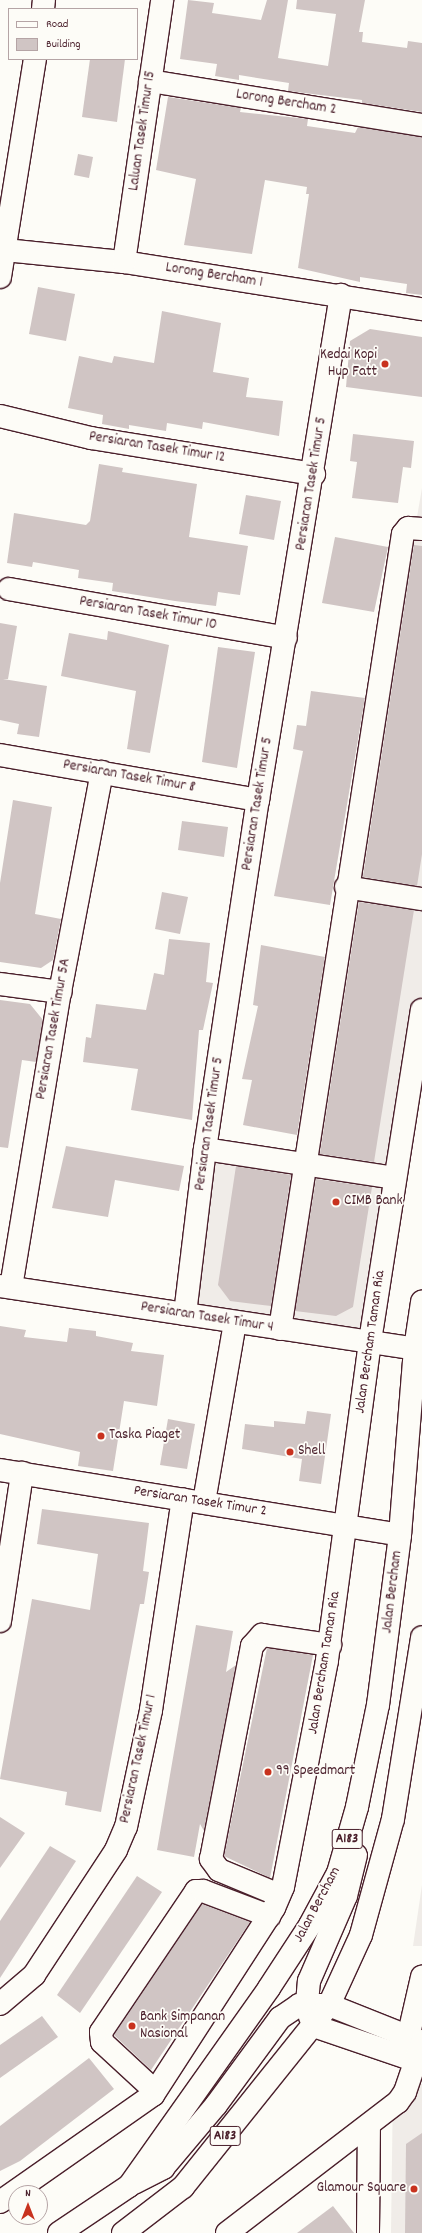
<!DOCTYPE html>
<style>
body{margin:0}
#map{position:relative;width:422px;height:2233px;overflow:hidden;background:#fdfcf7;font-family:Dekko,sans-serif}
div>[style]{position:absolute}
.built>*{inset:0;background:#f0ece8}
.building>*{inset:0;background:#d0c5c4}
.roads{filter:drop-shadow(1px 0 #4a1f2b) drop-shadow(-1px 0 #4a1f2b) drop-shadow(0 1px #4a1f2b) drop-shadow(0 -1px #4a1f2b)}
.minor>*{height:22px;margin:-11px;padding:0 11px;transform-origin:11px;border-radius:11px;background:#fdfcf7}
.major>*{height:22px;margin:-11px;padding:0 11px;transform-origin:11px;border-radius:11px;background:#fdfcf7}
.dots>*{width:11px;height:11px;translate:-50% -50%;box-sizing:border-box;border:2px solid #fdfcf7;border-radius:50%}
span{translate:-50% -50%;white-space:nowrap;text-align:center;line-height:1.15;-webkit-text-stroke:3.5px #fdfcf7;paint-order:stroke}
.shield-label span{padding:1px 3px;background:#fdfcf7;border:1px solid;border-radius:3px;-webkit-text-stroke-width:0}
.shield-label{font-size:14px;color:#4a1f2b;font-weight:700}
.street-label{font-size:15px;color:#4a1f2b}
.poi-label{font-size:15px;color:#4a1f2b}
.right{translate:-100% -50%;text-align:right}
.left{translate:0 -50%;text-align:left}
.legend{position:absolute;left:8px;top:8px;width:130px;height:52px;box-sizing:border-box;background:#fdfcf7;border:1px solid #b5a4a5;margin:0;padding:5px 7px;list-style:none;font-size:12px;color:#4a1f2b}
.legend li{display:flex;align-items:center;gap:8px;height:20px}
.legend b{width:20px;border:1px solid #b5a4a5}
.north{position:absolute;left:8px;top:2185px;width:40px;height:40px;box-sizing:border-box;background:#fdfcf7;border:1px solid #b5a4a5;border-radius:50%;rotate:0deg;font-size:11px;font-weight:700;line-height:16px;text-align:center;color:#4a1f2b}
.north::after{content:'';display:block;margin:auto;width:14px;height:18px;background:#c8321e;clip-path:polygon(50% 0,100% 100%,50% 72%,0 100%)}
</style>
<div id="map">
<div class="built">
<i style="clip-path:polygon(422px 488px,422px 1070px,380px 1336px,185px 1304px,211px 1147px,306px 1160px)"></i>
<i style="clip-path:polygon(422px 1885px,422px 1946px,413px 1946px)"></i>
<i style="clip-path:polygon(393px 2084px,422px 2084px,422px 2233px,391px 2233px)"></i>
</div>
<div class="building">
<i style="clip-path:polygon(188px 0,214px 3px,212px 13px,261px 20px,267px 0,288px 0,278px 58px,328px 66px,336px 14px,296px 9px,297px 0,365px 0,359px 32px,363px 32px,362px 42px,407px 48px,408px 41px,422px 43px,422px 112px,362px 103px,362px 100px,288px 91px,289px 83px,239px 75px,239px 80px,215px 76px,217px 64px,180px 59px)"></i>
<i style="clip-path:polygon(90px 59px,125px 59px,117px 122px,82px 117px)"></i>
<i style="clip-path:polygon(168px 97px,241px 108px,240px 112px,308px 119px,307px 126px,355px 133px,358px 127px,422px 137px,422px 295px,406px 293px,407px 284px,360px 277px,360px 282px,298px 268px,309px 194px,306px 194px,307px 187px,265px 180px,252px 254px,184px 245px,196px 179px,156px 170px)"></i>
<i style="clip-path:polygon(78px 154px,93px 157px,89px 178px,74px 175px)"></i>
<i style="clip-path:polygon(38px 287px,75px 294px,66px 341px,29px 334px)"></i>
<i style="clip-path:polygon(162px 311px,221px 323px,213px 372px,249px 378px,246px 397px,283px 401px,279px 436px,203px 422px,202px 429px,167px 423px,166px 431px,129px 425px,129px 429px,102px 424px,103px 415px,68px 408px,79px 356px,112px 363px,114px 356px,154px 363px)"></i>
<i style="clip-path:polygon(370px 329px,422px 337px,422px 397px,346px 387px,350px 341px)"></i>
<i style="clip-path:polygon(353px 434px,414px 441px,411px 468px,403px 467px,398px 503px,352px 498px,357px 462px,350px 461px)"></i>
<i style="clip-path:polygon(99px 464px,123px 468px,122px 472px,197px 484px,189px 537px,248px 546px,240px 595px,218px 592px,216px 606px,175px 601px,112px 591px,113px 583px,78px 578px,79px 570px,33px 562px,32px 567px,7px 563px,14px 513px,86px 525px,90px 521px)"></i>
<i style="clip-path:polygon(246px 495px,281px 501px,274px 540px,239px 534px)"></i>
<i style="clip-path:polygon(335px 537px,388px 547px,374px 612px,322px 603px)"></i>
<i style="clip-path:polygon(414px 545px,422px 546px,422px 854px,417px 886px,363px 877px)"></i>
<i style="clip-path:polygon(0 623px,17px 626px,8px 679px,3px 679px,47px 686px,39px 737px,17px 734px,19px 724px,0 720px)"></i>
<i style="clip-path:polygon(108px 631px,169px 645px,150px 753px,127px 749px,136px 691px,61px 676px,69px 633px,107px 640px)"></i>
<i style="clip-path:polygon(218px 647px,255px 652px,237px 768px,202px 762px)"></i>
<i style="clip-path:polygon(311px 691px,365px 698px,330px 905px,274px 896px,303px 751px,293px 749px,297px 725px,306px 726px)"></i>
<i style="clip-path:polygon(13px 800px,52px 807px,35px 914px,61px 919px,53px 960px,41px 968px,0 962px,0 883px)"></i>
<i style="clip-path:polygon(182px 821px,228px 827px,224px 857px,178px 850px)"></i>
<i style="clip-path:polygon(162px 892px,188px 897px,180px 934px,155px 929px)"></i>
<i style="clip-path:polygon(359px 902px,414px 910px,374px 1162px,320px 1154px)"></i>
<i style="clip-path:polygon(169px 939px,210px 943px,206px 982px,213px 983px,203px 1030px,199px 1030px,192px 1120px,131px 1110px,138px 1069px,83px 1062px,86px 1037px,91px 1038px,96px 1004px,146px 1010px,154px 973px,164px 975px)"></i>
<i style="clip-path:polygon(261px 945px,325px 957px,297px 1135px,243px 1125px,252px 1080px,242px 1079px,258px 1006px,253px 1005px)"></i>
<i style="clip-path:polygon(0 1000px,30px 1004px,43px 1020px,36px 1062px,22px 1060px,8px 1148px,0 1147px)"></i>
<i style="clip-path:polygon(66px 1146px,184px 1166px,179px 1191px,115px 1180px,108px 1217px,52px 1208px)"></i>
<i style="clip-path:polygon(236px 1166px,291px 1175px,271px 1306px,230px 1301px,218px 1285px)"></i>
<i style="clip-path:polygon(316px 1179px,372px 1187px,353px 1307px,336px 1316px,295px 1311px)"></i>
<i style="clip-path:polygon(0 1326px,26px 1330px,24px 1337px,67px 1342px,69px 1328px,96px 1331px,96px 1336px,133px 1343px,131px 1351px,164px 1355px,157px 1406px,124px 1401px,113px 1471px,78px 1466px,80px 1452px,0 1434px)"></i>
<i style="clip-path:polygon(307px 1411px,331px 1414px,321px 1484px,299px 1481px,302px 1459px,242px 1449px,245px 1424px,274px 1427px,274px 1421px,305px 1424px)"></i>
<i style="clip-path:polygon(168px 1419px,195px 1424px,187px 1469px,160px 1465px)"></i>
<i style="clip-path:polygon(42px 1509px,149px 1523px,143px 1571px,149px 1572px,144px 1604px,140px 1604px,101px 1812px,65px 1805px,67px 1792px,0 1779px,32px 1599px,90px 1610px,98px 1554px,37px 1544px)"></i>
<i style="clip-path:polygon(196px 1625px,233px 1631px,226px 1672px,236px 1665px,204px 1831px,200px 1824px,194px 1857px,157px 1850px)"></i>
<i style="clip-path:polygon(267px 1648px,313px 1655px,270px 1878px,224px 1856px)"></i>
<i style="clip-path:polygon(0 1817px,25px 1833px,0 1868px)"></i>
<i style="clip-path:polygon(50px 1846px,76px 1861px,0 1978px,0 1921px)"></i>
<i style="clip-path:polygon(137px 1876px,162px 1892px,80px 2013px,57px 1995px)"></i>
<i style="clip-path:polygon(202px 1904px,250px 1922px,151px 2070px,114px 2035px)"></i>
<i style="clip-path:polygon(42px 2016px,58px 2037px,0 2078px,0 2045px)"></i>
<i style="clip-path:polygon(89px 2058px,114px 2089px,20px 2161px,0 2171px,0 2126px)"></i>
<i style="clip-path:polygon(422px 2133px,422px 2233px,405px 2233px,406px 2144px)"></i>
<i style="clip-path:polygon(333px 2206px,354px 2233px,297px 2233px)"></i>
</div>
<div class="roads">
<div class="minor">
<i style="left:43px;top:9px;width:9px;rotate:-84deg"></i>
<i style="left:150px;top:81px;width:276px;rotate:9.2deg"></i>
<i style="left:5px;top:250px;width:120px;rotate:5.8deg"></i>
<i style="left:124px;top:262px;width:302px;rotate:9deg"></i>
<i style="left:124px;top:262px;width:265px;rotate:-81.7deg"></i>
<i style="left:0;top:277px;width:221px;rotate:-80.9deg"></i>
<i style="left:0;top:416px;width:94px;rotate:13.6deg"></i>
<i style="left:91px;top:438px;width:226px;rotate:9.2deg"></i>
<i style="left:9px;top:589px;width:281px;rotate:10deg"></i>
<i style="left:0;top:755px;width:262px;rotate:9.9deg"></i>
<i style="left:346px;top:887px;width:77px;rotate:9deg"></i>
<i style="left:0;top:984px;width:61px;rotate:7.6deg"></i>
<i style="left:205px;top:1149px;width:192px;rotate:8.7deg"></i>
<i style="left:0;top:1286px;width:420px;rotate:8.6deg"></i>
<i style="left:11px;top:1287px;width:299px;rotate:-80.6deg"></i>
<i style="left:60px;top:992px;width:224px;rotate:-79.2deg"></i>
<i style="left:185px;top:1314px;width:166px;rotate:-83.1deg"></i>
<i style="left:205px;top:1149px;width:353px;rotate:-81.4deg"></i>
<i style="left:258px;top:800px;width:512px;rotate:-80.67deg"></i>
<i style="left:280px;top:1329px;width:804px;rotate:-81.21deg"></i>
<i style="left:403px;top:534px;width:8px;rotate:-50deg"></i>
<i style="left:408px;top:528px;width:14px;rotate:4deg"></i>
<i style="left:0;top:1470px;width:405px;rotate:9.2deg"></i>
<i style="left:204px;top:1502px;width:182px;rotate:-80.2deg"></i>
<i style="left:0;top:1621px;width:150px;rotate:-81.5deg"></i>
<i style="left:279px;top:1895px;width:65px;rotate:-157.4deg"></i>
<i style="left:219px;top:1870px;width:14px;rotate:-126deg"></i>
<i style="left:211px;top:1859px;width:217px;rotate:-79.1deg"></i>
<i style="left:252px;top:1646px;width:15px;rotate:-48deg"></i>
<i style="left:262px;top:1635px;width:69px;rotate:8.4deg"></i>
<i style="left:0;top:2004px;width:45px;rotate:-40.5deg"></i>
<i style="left:34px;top:1975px;width:149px;rotate:-56.7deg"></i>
<i style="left:116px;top:1850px;width:25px;rotate:-67deg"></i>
<i style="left:126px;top:1827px;width:120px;rotate:-77.9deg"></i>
<i style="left:151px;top:1710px;width:213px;rotate:-81.4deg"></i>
<i style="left:329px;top:2005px;width:100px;rotate:21.7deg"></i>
<i style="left:314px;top:2026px;width:114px;rotate:18.9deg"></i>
<i style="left:408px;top:2038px;width:63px;rotate:-77.1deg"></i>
<i style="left:155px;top:2091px;width:72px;rotate:-137.2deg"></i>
<i style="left:102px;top:2042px;width:10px;rotate:-96deg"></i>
<i style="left:101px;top:2032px;width:170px;rotate:-56deg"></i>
<i style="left:196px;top:1891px;width:7px"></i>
<i style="left:203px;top:1891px;width:71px;rotate:20.7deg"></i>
<i style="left:0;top:2202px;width:187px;rotate:-35deg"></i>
<i style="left:153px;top:2095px;width:223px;rotate:-57.1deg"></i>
<i style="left:274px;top:1908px;width:23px;rotate:-67deg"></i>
<i style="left:283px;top:1887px;width:231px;rotate:-79deg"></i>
<i style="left:327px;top:1660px;width:322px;rotate:-82.3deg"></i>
<i style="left:370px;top:1341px;width:335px;rotate:-81.1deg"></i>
<i style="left:227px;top:2233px;width:215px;rotate:-37.5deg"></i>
<i style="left:398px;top:2102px;width:12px;rotate:-55deg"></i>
<i style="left:405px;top:2092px;width:53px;rotate:-71.2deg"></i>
<i style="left:368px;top:2233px;width:108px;rotate:-89.5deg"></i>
</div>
<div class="major">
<i style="left:310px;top:2017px;width:14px;rotate:-102deg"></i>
<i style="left:307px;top:2003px;width:22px;rotate:-85deg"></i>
<i style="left:309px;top:1981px;width:93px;rotate:-66.5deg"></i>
<i style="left:346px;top:1896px;width:42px;rotate:-76.3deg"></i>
<i style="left:134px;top:2183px;width:33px;rotate:-27deg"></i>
<i style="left:163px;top:2168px;width:82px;rotate:-49.9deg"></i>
<i style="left:216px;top:2105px;width:108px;rotate:-53.7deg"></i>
<i style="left:280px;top:2018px;width:23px;rotate:-34deg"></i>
<i style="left:299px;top:2005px;width:30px"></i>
<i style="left:59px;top:2233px;width:84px;rotate:-33.9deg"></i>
<i style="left:129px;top:2186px;width:242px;rotate:-54.7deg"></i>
<i style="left:269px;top:1988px;width:75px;rotate:-56.9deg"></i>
<i style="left:310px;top:1925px;width:59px;rotate:-61.7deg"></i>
<i style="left:338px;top:1873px;width:69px;rotate:-73.9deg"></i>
<i style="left:357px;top:1807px;width:104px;rotate:-78.4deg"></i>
<i style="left:378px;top:1705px;width:171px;rotate:-82.6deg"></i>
<i style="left:400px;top:1535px;width:187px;rotate:-85.4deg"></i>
<i style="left:415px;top:1349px;width:48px;rotate:-81.5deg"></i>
<i style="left:123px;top:2233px;width:76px;rotate:-37.5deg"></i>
<i style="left:183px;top:2187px;width:233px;rotate:-51.3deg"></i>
<i style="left:329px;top:2005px;width:77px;rotate:-65.4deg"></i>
<i style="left:361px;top:1935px;width:120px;rotate:-74.6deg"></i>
<i style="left:393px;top:1819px;width:184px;rotate:-80.9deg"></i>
</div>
</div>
<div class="dots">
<i style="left:385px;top:364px;background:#c8321e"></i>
<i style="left:336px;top:1202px;background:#c8321e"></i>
<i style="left:101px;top:1436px;background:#c8321e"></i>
<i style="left:290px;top:1452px;background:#c8321e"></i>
<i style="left:268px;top:1772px;background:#c8321e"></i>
<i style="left:132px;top:2026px;background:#c8321e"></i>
<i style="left:414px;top:2189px;background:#c8321e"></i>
</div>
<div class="shield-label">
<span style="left:347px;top:1839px">A183</span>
<span style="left:225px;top:2136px">A183</span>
</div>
<div class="street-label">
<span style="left:286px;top:103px;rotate:9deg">Lorong Bercham 2</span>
<span style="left:143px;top:131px;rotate:-82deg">Laluan Tasek Timur 15</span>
<span style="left:214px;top:276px;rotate:9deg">Lorong Bercham 1</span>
<span style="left:157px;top:448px;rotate:9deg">Persiaran Tasek Timur 12</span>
<span style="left:312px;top:484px;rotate:-81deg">Persiaran Tasek Timur 5</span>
<span style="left:148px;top:614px;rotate:10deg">Persiaran Tasek Timur 10</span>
<span style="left:129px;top:777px;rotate:10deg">Persiaran Tasek Timur 8</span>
<span style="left:258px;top:804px;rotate:-81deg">Persiaran Tasek Timur 5</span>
<span style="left:54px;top:1029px;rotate:-80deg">Persiaran Tasek Timur 5A</span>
<span style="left:210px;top:1124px;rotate:-82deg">Persiaran Tasek Timur 5</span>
<span style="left:207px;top:1318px;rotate:9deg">Persiaran Tasek Timur 4</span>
<span style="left:371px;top:1342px;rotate:-82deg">Jalan Bercham Taman Ria</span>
<span style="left:200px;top:1502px;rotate:9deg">Persiaran Tasek Timur 2</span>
<span style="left:393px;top:1592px;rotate:-83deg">Jalan Bercham</span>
<span style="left:325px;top:1663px;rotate:-81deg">Jalan Bercham Taman Ria</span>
<span style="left:139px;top:1759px;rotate:-78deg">Persiaran Tasek Timur 1</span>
<span style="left:318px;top:1905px;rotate:-62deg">Jalan Bercham</span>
</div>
<div class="poi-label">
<span class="right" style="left:377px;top:364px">Kedai Kopi<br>Hup Fatt</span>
<span class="left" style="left:344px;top:1202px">CIMB Bank</span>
<span class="left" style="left:109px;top:1436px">Taska Piaget</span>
<span class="left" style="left:298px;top:1452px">Shell</span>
<span class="left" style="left:276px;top:1772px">99 Speedmart</span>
<span class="left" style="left:140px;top:2026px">Bank Simpanan<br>Nasional</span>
<span class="right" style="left:406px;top:2189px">Glamour Square</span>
</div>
<ul class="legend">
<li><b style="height:5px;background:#fdfcf7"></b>Road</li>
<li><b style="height:11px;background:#d0c5c4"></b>Building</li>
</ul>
<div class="north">N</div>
</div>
